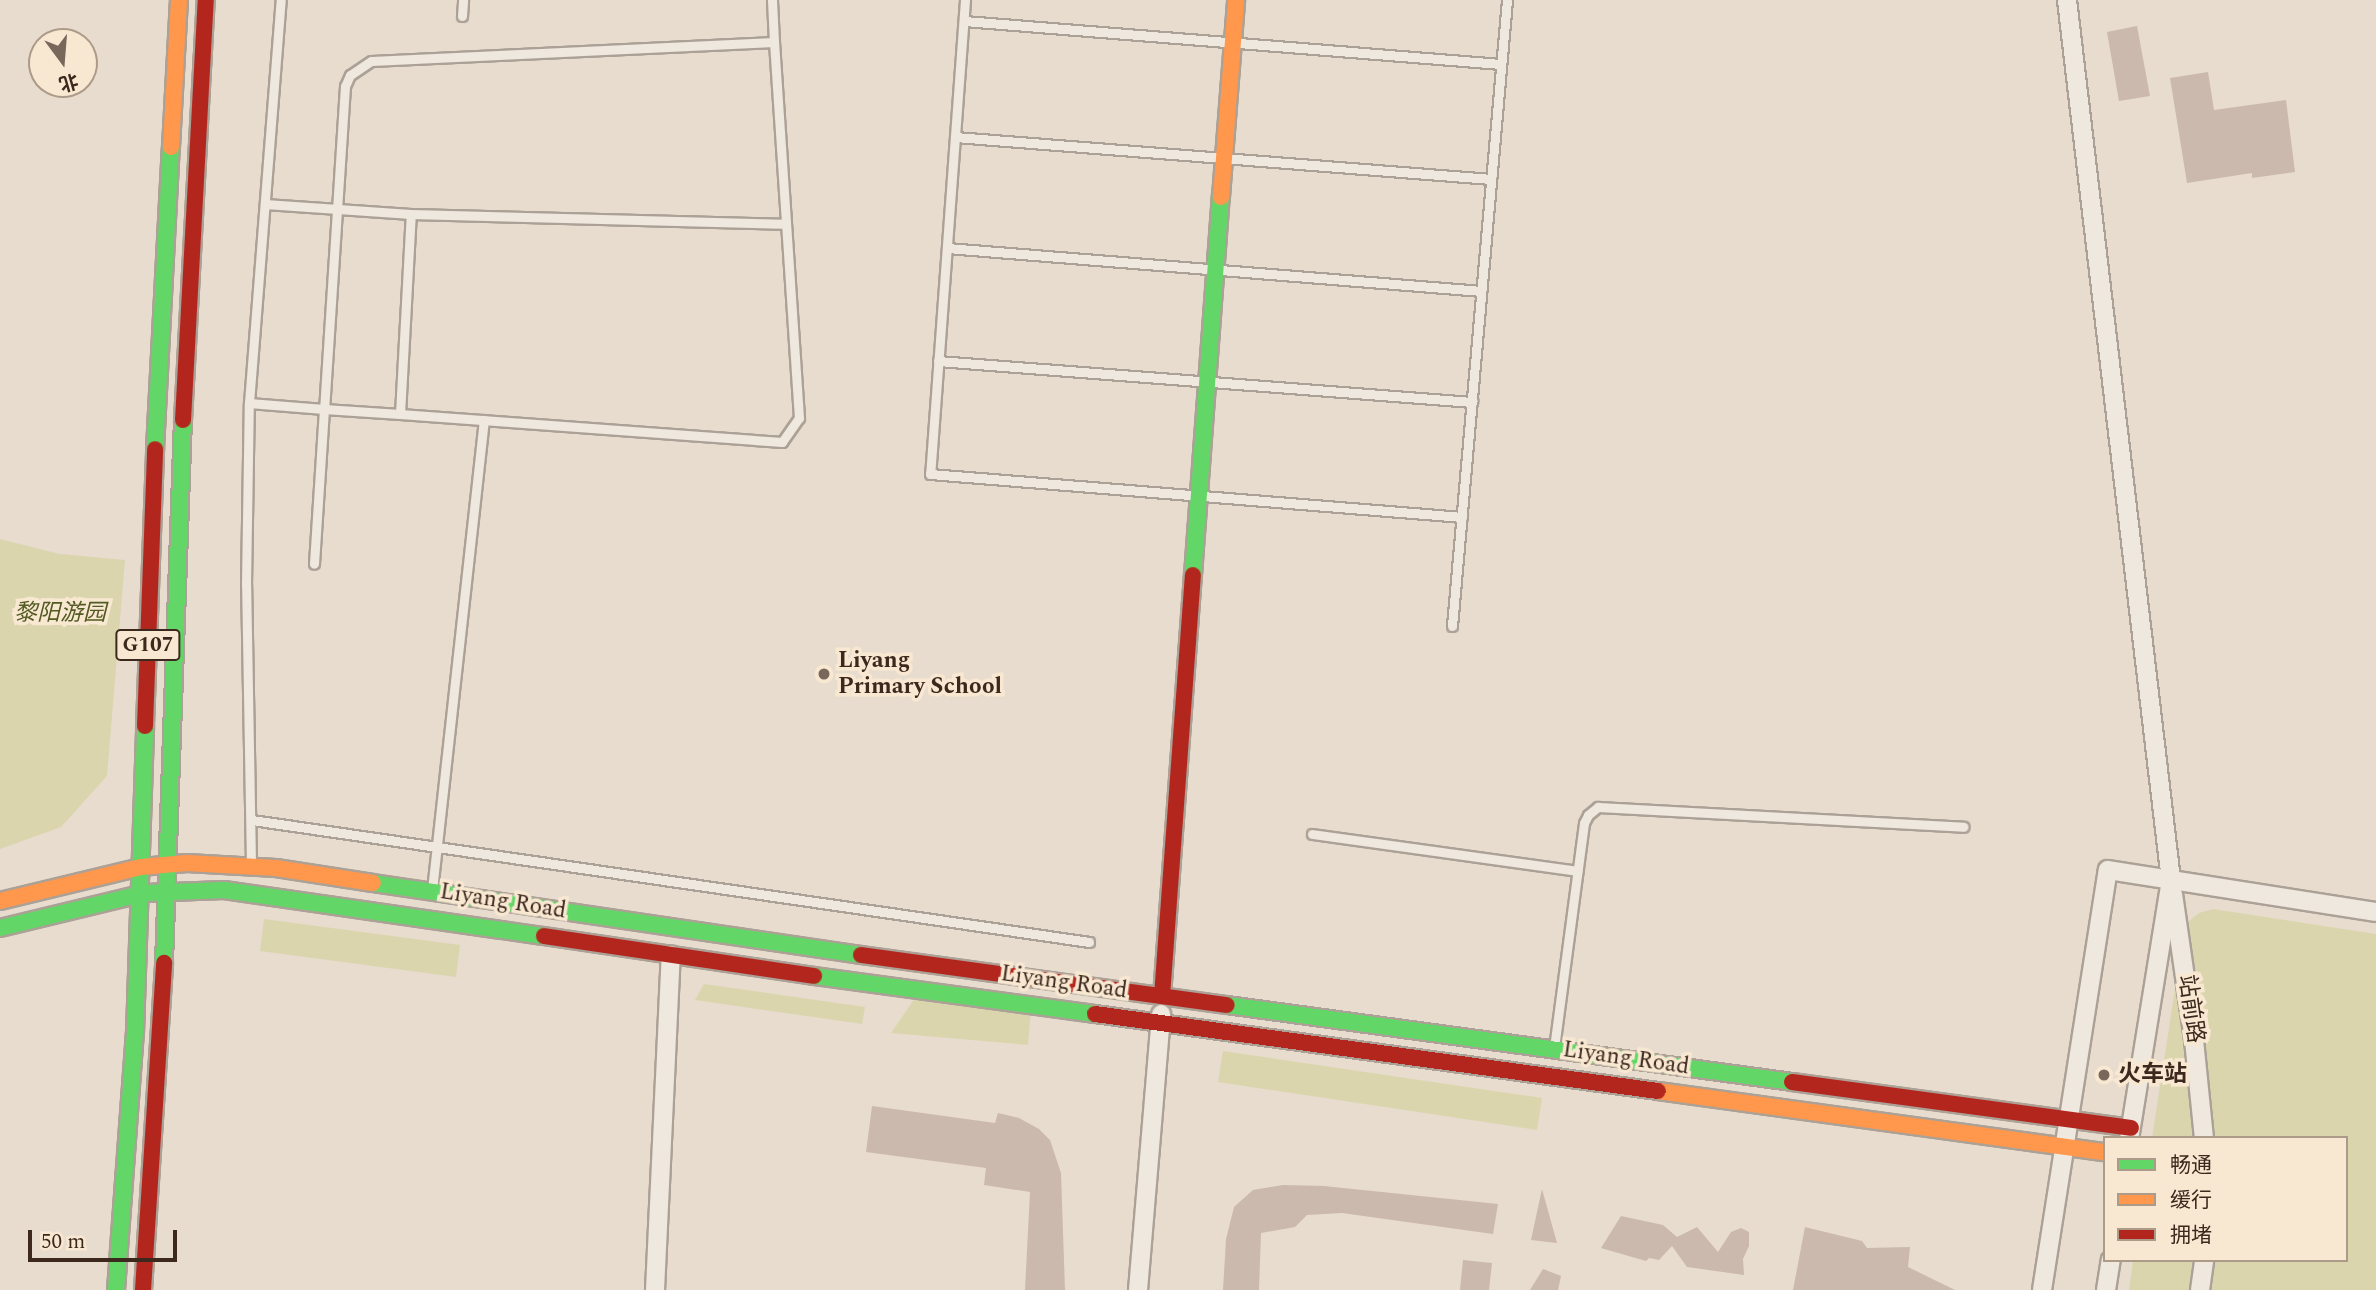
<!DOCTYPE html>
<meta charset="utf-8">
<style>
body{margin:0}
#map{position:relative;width:2376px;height:1290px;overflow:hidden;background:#e7dccd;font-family:Spectral,"Noto Sans SC",serif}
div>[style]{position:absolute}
.green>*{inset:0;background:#dbd5ae}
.building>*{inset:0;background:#cbb9ae}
.roads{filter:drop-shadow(2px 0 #aca196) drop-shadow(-2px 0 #aca196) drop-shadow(0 2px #aca196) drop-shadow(0 -2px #aca196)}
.lane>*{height:9px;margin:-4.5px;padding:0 4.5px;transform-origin:4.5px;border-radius:4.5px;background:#efe8df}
.street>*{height:18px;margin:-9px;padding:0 9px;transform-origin:9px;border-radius:9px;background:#efe8df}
.fast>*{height:16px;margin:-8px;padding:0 8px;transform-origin:8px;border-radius:8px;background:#63d668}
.slow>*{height:16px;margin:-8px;padding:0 8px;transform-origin:8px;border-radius:8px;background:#ff974d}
.jam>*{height:16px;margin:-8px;padding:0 8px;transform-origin:8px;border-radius:8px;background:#b3261e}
.dots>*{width:19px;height:19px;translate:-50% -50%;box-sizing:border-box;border:4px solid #f8e8d2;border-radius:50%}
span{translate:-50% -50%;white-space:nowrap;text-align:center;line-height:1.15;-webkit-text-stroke:7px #f8e8d2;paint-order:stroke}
.shield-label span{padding:2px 5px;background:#f8e8d2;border:2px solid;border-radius:5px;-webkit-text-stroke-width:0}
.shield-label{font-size:21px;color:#3c281d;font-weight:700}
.park-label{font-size:23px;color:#535a22;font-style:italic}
.poi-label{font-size:23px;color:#3c281d;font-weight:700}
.left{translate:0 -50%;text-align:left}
.street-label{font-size:23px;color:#3c281d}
.legend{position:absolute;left:2103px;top:1136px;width:245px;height:126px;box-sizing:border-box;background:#f8e8d2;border:2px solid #ad9b8a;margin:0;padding:9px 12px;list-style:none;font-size:21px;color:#3c281d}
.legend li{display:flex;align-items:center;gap:14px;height:35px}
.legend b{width:35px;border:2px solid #ad9b8a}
.north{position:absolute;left:28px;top:28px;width:70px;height:70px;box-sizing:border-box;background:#f8e8d2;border:2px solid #ad9b8a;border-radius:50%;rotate:164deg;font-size:19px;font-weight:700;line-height:28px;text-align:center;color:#3c281d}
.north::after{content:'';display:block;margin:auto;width:24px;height:32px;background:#78675b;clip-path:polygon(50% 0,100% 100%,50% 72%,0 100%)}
.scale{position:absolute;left:28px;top:1230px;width:149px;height:32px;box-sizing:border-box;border:4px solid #3c281d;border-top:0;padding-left:9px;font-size:21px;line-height:24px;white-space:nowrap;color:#3c281d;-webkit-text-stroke:5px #f8e8d2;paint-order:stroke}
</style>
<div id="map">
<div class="green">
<i style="clip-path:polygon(0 539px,60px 554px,125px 560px,107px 776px,61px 827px,0 849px)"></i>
<i style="clip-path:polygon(2213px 909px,2376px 934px,2376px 1290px,2129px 1290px,2133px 1260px,2346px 1260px,2346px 1138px,2152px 1138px,2183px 937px,2189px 921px,2199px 913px)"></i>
<i style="clip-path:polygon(264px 919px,460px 945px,456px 977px,260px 951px)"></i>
<i style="clip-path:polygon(704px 984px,865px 1007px,862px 1024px,695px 1000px)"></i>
<i style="clip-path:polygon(915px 998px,1031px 1008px,1028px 1045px,891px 1033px)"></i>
<i style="clip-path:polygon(1223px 1051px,1542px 1098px,1537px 1130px,1218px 1082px)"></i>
</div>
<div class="building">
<i style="clip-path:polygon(2137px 26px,2150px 96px,2119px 101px,2107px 32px)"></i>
<i style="clip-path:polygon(2208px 72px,2214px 110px,2286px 100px,2295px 172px,2252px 178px,2252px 173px,2187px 183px,2170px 78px)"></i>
<i style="clip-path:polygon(872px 1106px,995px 1123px,998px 1113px,1019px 1118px,1039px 1129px,1050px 1140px,1061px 1173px,1065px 1290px,1025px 1290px,1030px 1192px,984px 1185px,986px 1168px,866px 1152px)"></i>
<i style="clip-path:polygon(1283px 1185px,1324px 1186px,1498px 1204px,1493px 1234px,1342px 1213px,1307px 1215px,1295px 1227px,1261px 1233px,1259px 1290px,1223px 1290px,1226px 1239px,1234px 1207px,1253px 1190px)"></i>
<i style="clip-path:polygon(1542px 1189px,1557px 1243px,1531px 1240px)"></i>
<i style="clip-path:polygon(1621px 1216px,1663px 1225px,1677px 1237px,1697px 1227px,1718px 1252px,1731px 1232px,1741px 1228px,1749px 1232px,1749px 1246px,1743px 1259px,1744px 1275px,1687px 1267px,1672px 1246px,1659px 1260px,1649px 1258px,1646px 1261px,1601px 1248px)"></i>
<i style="clip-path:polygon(1805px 1227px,1862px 1241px,1867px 1248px,1910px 1247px,1908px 1267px,1955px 1290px,1793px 1290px)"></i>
<i style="clip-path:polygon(1463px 1260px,1492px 1263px,1489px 1290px,1460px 1290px)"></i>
<i style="clip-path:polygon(1543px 1269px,1561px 1276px,1558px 1290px,1530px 1290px)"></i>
</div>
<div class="roads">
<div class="lane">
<i style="left:772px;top:0;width:42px;rotate:87.3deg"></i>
<i style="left:965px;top:0;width:475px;rotate:94.2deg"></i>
<i style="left:930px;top:474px;width:534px;rotate:4.62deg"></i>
<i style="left:462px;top:16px;width:16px;rotate:-86deg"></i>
<i style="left:964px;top:21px;width:539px;rotate:4.58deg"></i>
<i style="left:955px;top:137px;width:538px;rotate:4.48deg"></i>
<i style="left:265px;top:204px;width:146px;rotate:3.9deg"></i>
<i style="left:411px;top:214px;width:375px;rotate:1.5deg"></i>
<i style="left:947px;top:248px;width:536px;rotate:4.6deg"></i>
<i style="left:938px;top:361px;width:536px;rotate:4.39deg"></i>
<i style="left:249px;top:403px;width:75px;rotate:4.6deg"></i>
<i style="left:324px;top:409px;width:76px;rotate:3.8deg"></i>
<i style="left:400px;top:414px;width:383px;rotate:4.2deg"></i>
<i style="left:782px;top:442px;width:29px;rotate:-55deg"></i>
<i style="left:799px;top:418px;width:377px;rotate:-93.8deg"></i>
<i style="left:774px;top:42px;width:403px;rotate:177.3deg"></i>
<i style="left:371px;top:61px;width:25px;rotate:146deg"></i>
<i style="left:350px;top:75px;width:12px;rotate:114deg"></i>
<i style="left:345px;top:86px;width:324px;rotate:93.7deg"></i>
<i style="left:324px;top:409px;width:155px;rotate:93.7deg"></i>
<i style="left:400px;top:414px;width:200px;rotate:-86.9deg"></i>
<i style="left:1452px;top:626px;width:628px;rotate:-84.98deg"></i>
<i style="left:252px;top:820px;width:846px;rotate:8.29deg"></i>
<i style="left:1312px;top:834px;width:268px;rotate:7.9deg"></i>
<i style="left:251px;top:864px;width:280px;rotate:-91deg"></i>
<i style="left:246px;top:584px;width:181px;rotate:-89.1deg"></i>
<i style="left:249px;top:403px;width:404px;rotate:-85.5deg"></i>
<i style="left:432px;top:890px;width:473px;rotate:-83.7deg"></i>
<i style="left:1554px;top:1048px;width:227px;rotate:-82.4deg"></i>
<i style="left:1584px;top:823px;width:9px;rotate:-63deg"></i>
<i style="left:1588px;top:815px;width:13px;rotate:-39deg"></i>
<i style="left:1598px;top:807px;width:366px;rotate:3.1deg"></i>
</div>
<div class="street">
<i style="left:2067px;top:0;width:886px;rotate:83.26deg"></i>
<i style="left:2171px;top:880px;width:261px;rotate:99.2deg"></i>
<i style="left:2173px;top:894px;width:148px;rotate:81.8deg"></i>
<i style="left:2194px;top:1040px;width:99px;rotate:84.2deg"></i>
<i style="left:655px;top:1290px;width:335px;rotate:-87.3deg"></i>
<i style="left:1138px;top:1290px;width:277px;rotate:-85.2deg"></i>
<i style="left:2042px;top:1290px;width:425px;rotate:-81.1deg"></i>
<i style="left:2108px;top:870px;width:271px;rotate:8.9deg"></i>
<i style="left:2106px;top:1290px;width:30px;rotate:-81deg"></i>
<i style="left:2200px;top:1290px;width:30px;rotate:-82deg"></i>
</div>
<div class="fast">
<i style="left:155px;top:449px;width:302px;rotate:-87deg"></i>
<i style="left:1193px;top:575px;width:379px;rotate:-85.8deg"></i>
<i style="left:373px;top:883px;width:493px;rotate:8.4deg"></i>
<i style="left:0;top:928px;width:149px;rotate:-13.6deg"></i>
<i style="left:145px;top:893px;width:79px;rotate:-2.2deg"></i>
<i style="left:224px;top:890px;width:323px;rotate:8.2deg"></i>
<i style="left:164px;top:963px;width:543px;rotate:-88deg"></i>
<i style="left:814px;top:976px;width:284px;rotate:7.7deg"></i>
<i style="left:1227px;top:1005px;width:570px;rotate:7.76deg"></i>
<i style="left:116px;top:1290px;width:258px;rotate:-85.8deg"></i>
<i style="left:135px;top:1033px;width:307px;rotate:-88.1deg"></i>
</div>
<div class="slow">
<i style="left:171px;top:147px;width:147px;rotate:-86.9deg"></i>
<i style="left:1221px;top:197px;width:198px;rotate:-85.6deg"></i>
<i style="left:0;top:901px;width:145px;rotate:-13.6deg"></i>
<i style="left:141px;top:867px;width:46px;rotate:-5deg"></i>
<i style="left:187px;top:863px;width:89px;rotate:3.2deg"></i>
<i style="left:276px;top:868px;width:98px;rotate:8.8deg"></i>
<i style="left:1658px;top:1091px;width:451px;rotate:7.8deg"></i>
</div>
<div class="jam">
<i style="left:183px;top:420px;width:421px;rotate:-86.9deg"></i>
<i style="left:145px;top:726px;width:277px;rotate:-87.9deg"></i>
<i style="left:544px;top:936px;width:273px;rotate:8.4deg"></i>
<i style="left:861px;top:955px;width:369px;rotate:7.8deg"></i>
<i style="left:1162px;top:996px;width:422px;rotate:-85.8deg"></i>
<i style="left:1095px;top:1014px;width:568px;rotate:7.79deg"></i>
<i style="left:1792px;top:1082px;width:342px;rotate:7.7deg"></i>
<i style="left:143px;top:1290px;width:328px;rotate:-86.3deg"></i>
</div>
</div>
<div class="dots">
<i style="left:824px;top:674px;background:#78675b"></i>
<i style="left:2104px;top:1075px;background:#78675b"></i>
</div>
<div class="shield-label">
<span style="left:148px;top:645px">G107</span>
</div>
<div class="park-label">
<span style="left:60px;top:614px">黎阳游园</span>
</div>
<div class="poi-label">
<span class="left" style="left:838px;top:674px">Liyang<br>Primary School</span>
<span class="left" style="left:2118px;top:1075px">火车站</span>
</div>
<div class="street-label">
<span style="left:503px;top:902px;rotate:9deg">Liyang Road</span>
<span style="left:1064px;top:983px;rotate:8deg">Liyang Road</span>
<span style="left:2190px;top:1009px;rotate:82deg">站前路</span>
<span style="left:1626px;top:1059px;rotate:8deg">Liyang Road</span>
</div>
<ul class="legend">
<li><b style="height:9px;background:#63d668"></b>畅通</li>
<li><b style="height:9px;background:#ff974d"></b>缓行</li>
<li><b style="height:9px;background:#b3261e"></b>拥堵</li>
</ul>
<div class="north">北</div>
<div class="scale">50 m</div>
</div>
